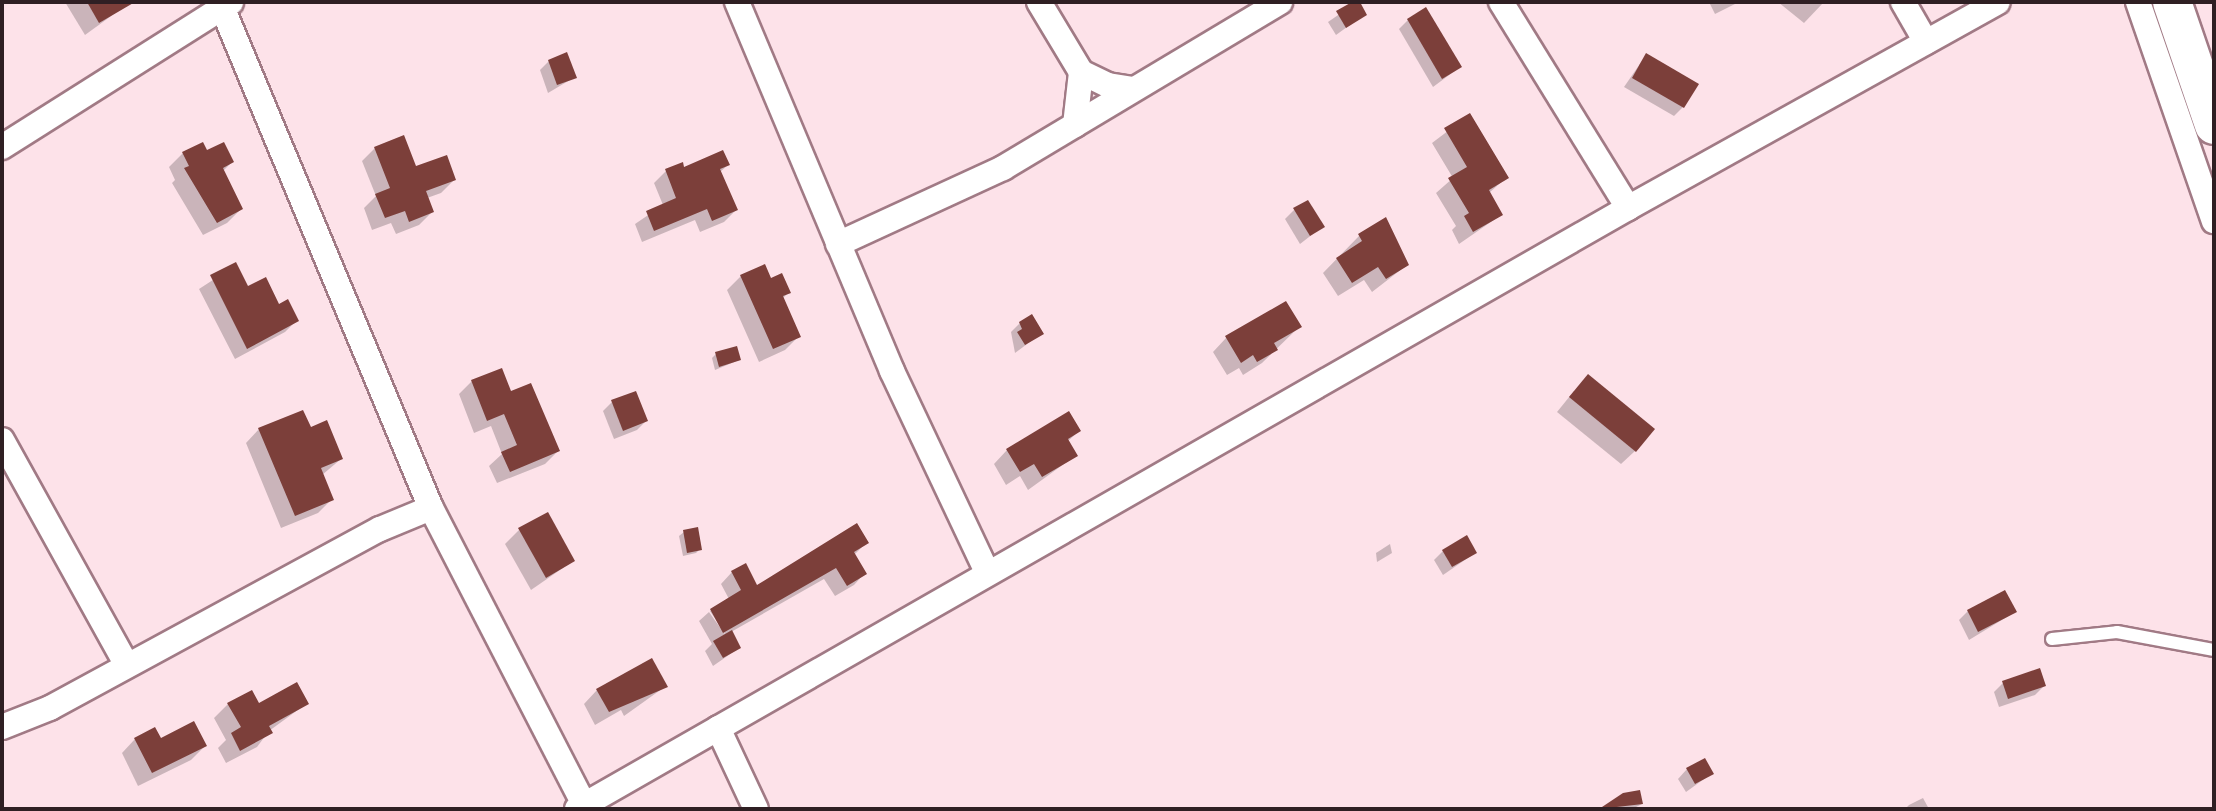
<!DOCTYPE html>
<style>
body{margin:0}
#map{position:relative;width:2216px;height:811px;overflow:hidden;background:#fde2e9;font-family:Lato,sans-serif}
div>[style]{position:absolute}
.shadow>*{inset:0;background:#0003}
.building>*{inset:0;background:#7c3f3a}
.roads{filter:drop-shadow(2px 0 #a17a85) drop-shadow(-2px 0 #a17a85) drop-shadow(0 2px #a17a85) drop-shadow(0 -2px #a17a85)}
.service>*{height:12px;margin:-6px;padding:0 6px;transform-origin:6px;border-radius:6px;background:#fff}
.minor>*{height:24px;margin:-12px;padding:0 12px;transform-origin:12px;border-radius:12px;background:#fff}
.trunk>*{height:38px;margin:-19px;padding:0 19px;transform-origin:19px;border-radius:19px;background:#fff}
span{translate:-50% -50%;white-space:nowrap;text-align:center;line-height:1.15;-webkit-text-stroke:7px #fde2e9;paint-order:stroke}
.frame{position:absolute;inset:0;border:4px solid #2f1f23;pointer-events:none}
</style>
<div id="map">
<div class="shadow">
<i style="clip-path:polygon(65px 2px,122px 2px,125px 6px,85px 35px)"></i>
<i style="clip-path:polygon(1357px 2px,1365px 14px,1336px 35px,1328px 22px)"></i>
<i style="clip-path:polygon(1709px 2px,1739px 2px,1715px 14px)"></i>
<i style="clip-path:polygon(1778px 2px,1824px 2px,1804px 23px)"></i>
<i style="clip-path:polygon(1408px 20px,1460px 67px,1433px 87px,1399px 29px)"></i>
<i style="clip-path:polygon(1646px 55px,1683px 107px,1674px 116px,1624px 87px)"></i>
<i style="clip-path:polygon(549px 61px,575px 77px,548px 93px,540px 70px)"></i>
<i style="clip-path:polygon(1469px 115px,1507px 177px,1489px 193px,1501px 215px,1459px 244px,1452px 230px,1456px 226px,1436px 193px,1453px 178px,1432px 143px)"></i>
<i style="clip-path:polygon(375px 148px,415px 169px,454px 180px,441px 193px,427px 198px,432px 212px,419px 225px,396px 234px,391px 223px,372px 230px,364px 208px,376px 196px,362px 161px)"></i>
<i style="clip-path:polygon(206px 152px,232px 162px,222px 172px,241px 209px,227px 223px,203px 235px,172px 183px,175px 180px,169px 167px,183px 153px)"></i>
<i style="clip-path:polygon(728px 165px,720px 172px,736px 210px,724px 222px,700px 232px,695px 220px,642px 242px,635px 224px,663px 205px,654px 183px,666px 171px)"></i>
<i style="clip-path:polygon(1294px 210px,1322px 227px,1300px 244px,1285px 219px)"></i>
<i style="clip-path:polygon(1385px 219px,1407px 265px,1372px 292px,1364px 280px,1338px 296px,1323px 273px,1359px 236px)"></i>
<i style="clip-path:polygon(236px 265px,247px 288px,297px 320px,285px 332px,235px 359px,199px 289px)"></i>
<i style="clip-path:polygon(741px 276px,770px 280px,789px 292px,782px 299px,799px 336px,785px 350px,759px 362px,727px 290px)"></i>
<i style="clip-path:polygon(1020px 323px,1042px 333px,1015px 353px,1011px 332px)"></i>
<i style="clip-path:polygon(1299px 327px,1262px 363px,1243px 375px,1239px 368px,1227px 375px,1213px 352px,1226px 338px)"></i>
<i style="clip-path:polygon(716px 354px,739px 360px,715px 370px,712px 358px)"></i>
<i style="clip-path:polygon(472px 381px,510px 394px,558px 451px,545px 464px,497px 483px,489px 466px,502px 454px,491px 426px,474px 433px,459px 394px)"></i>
<i style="clip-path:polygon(1574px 391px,1635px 451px,1621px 464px,1557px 412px)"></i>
<i style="clip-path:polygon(612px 402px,646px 421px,637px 430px,614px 439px,603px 411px)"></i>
<i style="clip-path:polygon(259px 429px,310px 429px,341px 459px,322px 475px,332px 499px,318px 513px,281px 528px,246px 443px)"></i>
<i style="clip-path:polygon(1079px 431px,1067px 442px,1075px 456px,1028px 490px,1020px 476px,1006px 485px,994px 464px,1007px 450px)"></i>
<i style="clip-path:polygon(519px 530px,573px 561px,531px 590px,505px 544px)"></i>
<i style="clip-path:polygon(684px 532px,700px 549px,696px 553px,683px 556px,679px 536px)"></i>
<i style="clip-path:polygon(867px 542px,854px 555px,865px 573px,854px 585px,835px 596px,824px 579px,731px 632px,739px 648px,713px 666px,705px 651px,712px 644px,699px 621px,709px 612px,729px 640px,710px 611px,729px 599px,721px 584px,732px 572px,756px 587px)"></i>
<i style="clip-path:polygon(1390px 544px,1392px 553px,1377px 562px,1376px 553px)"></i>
<i style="clip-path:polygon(1443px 551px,1475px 553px,1443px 575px,1434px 560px)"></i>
<i style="clip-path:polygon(1968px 611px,2015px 612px,1969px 640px,1959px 620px)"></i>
<i style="clip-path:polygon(2003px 683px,2044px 686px,2035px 695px,1999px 707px,1994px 692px)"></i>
<i style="clip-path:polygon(666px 686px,624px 716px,621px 710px,595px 725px,584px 704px,597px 690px)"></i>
<i style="clip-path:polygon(228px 704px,258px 705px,306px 704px,269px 731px,257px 747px,226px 763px,218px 748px,226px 740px,214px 718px)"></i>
<i style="clip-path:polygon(135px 739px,160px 740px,205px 746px,191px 760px,138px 786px,122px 753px)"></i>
<i style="clip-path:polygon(1687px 769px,1711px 774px,1686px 792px,1678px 779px)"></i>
<i style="clip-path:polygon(1623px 795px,1642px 804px,1632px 809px,1603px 809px)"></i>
<i style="clip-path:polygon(1923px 798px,1929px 809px,1905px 809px,1909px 805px)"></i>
</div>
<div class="building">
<i style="clip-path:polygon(87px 2px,135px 2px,99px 23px)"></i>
<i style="clip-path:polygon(1352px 2px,1360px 2px,1367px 15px,1346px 28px,1336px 11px)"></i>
<i style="clip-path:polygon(1426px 7px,1462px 67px,1442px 79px,1407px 19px)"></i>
<i style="clip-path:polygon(567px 52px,577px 78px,557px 85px,548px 60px)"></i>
<i style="clip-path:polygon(1646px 53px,1699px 84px,1684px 108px,1632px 78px)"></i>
<i style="clip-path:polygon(1470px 113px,1509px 178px,1489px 190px,1503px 215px,1473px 232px,1464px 216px,1469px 213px,1448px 178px,1467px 167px,1444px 128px)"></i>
<i style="clip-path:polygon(404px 135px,416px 166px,447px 155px,456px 180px,426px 191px,434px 212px,409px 222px,405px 211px,385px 218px,375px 194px,390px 188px,374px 147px)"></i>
<i style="clip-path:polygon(203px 142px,207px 150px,224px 142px,234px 162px,223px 168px,243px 209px,217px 223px,184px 168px,189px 166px,182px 152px)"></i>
<i style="clip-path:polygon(723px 150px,730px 165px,720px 169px,738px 210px,712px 221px,707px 209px,654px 231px,646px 211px,676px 198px,665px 169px,683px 162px,684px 167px)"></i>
<i style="clip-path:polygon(1308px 200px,1325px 227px,1310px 236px,1293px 208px)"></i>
<i style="clip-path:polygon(1386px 217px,1409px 265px,1386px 279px,1378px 267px,1352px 283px,1336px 258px,1362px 241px,1358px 234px)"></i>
<i style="clip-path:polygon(236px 262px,248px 286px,266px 277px,279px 304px,288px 299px,299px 321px,247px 349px,210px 275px)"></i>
<i style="clip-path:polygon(765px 264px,771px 278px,782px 273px,791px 293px,783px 296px,801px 337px,773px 349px,740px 275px)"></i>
<i style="clip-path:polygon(1286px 301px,1302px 327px,1274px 343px,1278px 350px,1257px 362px,1253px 355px,1241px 363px,1225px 336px)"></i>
<i style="clip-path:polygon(1032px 314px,1044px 334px,1025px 345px,1017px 332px,1022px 329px,1019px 322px)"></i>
<i style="clip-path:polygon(737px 346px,741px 360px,719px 367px,715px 352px)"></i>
<i style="clip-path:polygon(502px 368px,511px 391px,531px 383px,560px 451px,510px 472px,501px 452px,517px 445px,504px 414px,487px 421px,471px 380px)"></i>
<i style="clip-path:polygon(1588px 374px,1655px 429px,1636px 452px,1569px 397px)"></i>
<i style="clip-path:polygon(636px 391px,648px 421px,623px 431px,611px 400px)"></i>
<i style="clip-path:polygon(303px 410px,311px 427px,327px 420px,343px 459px,321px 468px,334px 500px,295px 516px,258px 428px)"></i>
<i style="clip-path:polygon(1069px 411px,1081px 431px,1068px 439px,1078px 456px,1042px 477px,1034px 464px,1020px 472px,1006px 449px)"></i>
<i style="clip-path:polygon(548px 512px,575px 561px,546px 578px,518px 528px)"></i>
<i style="clip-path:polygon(857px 523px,869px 543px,854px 552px,867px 574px,847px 586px,836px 568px,723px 633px,710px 609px,741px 590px,731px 571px,746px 563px,757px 585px)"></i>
<i style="clip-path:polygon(698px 527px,702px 550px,687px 553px,683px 530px)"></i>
<i style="clip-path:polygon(1467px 535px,1477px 553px,1452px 567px,1442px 550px)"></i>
<i style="clip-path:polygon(2005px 590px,2017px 612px,1978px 632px,1967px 610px)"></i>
<i style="clip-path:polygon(732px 630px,741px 648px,723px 658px,713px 641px)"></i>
<i style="clip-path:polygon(652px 658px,668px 687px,609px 712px,596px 689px)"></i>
<i style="clip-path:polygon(2040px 668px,2046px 686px,2008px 699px,2002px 681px)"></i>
<i style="clip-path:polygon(297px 682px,309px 704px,269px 726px,273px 733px,240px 751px,231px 733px,241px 727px,227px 703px,252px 690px,259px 703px)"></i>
<i style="clip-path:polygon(194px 721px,207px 746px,152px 773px,134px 738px,155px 727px,161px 738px)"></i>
<i style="clip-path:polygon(1705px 758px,1714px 774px,1695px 784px,1686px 768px)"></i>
<i style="clip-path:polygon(1640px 790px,1643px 804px,1599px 809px,1623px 793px)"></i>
</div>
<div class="roads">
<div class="service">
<i style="left:2052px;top:639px;width:65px;rotate:-6.1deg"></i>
<i style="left:2117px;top:632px;width:99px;rotate:10.5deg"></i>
</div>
<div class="minor">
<i style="left:737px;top:2px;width:400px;rotate:67.2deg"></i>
<i style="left:892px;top:371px;width:222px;rotate:64.7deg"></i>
<i style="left:1039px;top:2px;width:82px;rotate:59deg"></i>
<i style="left:1081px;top:72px;width:30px;rotate:26deg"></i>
<i style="left:1108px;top:85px;width:24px;rotate:9deg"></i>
<i style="left:1501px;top:2px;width:242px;rotate:58.3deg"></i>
<i style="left:1903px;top:2px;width:46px;rotate:60.1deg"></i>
<i style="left:2138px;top:2px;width:232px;rotate:70.9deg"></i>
<i style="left:222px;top:7px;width:543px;rotate:67.36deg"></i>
<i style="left:431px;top:508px;width:334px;rotate:62.7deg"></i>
<i style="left:1075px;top:125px;width:53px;rotate:-83.5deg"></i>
<i style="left:2px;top:147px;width:271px;rotate:-32.3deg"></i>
<i style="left:838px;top:244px;width:182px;rotate:-24.7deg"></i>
<i style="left:1003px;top:168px;width:323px;rotate:-30.9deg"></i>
<i style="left:2px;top:440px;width:256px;rotate:61deg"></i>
<i style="left:2px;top:727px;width:52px;rotate:-21.6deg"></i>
<i style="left:50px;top:708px;width:375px;rotate:-28.5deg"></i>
<i style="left:380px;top:529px;width:55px;rotate:-22.4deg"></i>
<i style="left:718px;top:728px;width:89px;rotate:64.9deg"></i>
<i style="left:577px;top:809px;width:1211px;rotate:-29.76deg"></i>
<i style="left:1628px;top:208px;width:423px;rotate:-29.1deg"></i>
</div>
<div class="trunk">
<i style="left:2172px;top:2px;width:130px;rotate:71.1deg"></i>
</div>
</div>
<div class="frame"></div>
</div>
